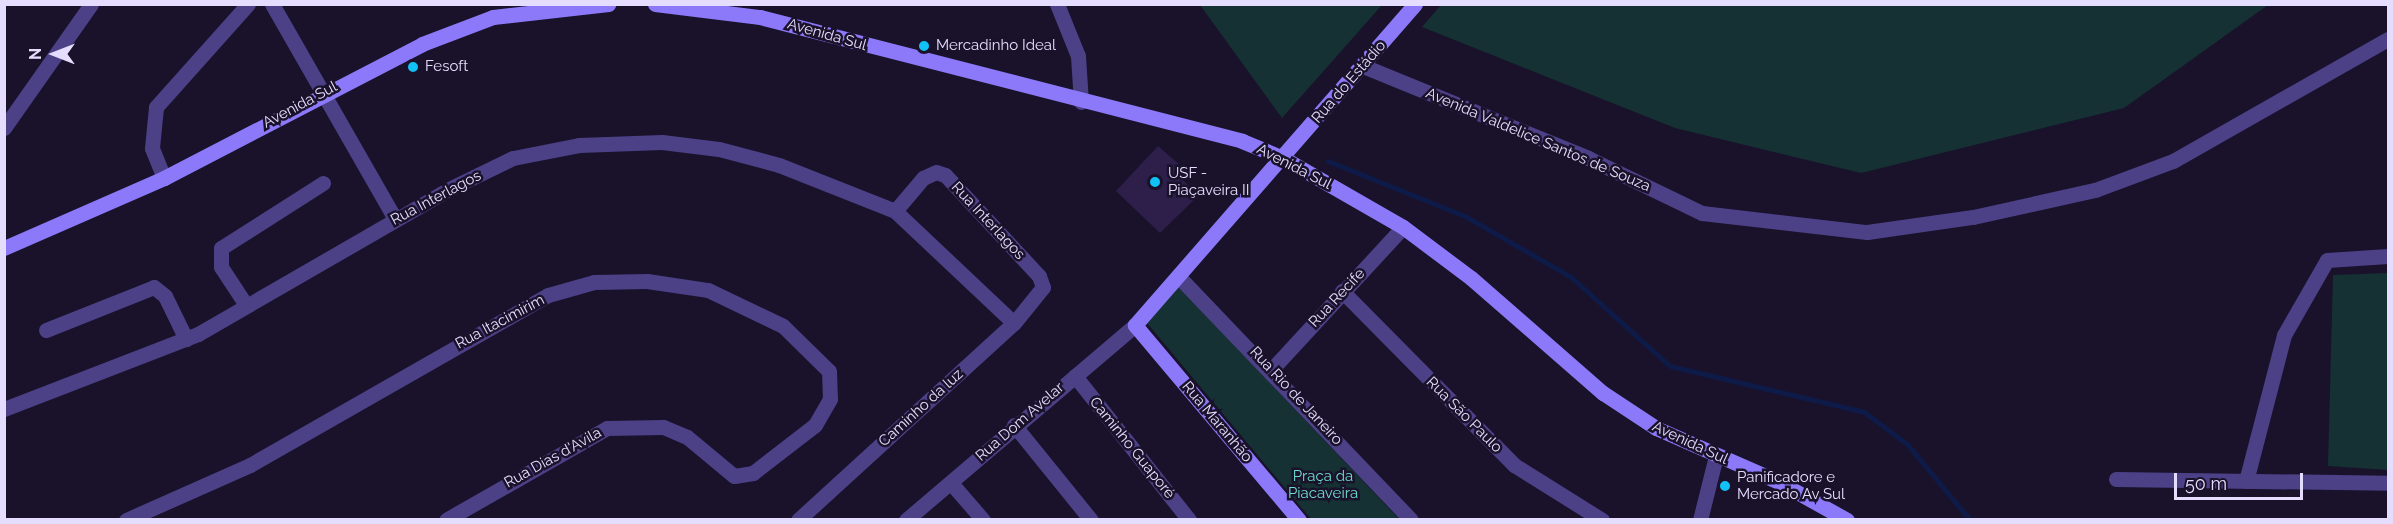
<!DOCTYPE html>
<meta charset="utf-8">
<style>
body{margin:0}
#map{position:relative;width:2393px;height:524px;overflow:hidden;background:#19122a;font-family:Raleway,sans-serif}
div>[style]{position:absolute}
.green>*{inset:0;background:#153134}
.stream>*{height:5px;margin:-2.5px;padding:0 2.5px;transform-origin:2.5px;border-radius:2.5px;background:#0e1b48}
.building>*{inset:0;background:#2d1f4a}
.street>*{height:15px;margin:-7.5px;padding:0 7.5px;transform-origin:7.5px;border-radius:7.5px;background:#4c4087}
.secondary>*{height:15px;margin:-7.5px;padding:0 7.5px;transform-origin:7.5px;border-radius:7.5px;background:#8c79f9}
.dots>*{width:16px;height:16px;translate:-50% -50%;box-sizing:border-box;border:3px solid #19122a;border-radius:50%}
span{translate:-50% -50%;white-space:nowrap;text-align:center;line-height:1.15;-webkit-text-stroke:5px #19122a;paint-order:stroke}
.street-label{font-size:15px;color:#e5ddfd}
.poi-label{font-size:15px;color:#e5ddfd}
.left{translate:0 -50%;text-align:left}
.park-label{font-size:15px;color:#6bdcce}
.frame{position:absolute;inset:0;border:6px solid #e5ddfd;pointer-events:none}
.north{position:absolute;left:24px;top:24px;width:60px;height:60px;-webkit-text-stroke:4px #19122a;paint-order:stroke;rotate:270deg;font-size:16px;font-weight:700;line-height:24px;text-align:center;color:#e5ddfd}
.north::after{content:'';display:block;margin:auto;width:21px;height:27px;background:#e5ddfd;clip-path:polygon(50% 0,100% 100%,50% 72%,0 100%)}
.scale{position:absolute;left:2174px;top:473px;width:129px;height:27px;box-sizing:border-box;border:3px solid #e5ddfd;border-top:0;padding-left:8px;font-size:18px;line-height:21px;white-space:nowrap;color:#e5ddfd;-webkit-text-stroke:4px #19122a;paint-order:stroke}
</style>
<div id="map">
<div class="green">
<i style="clip-path:polygon(1200px 5px,1382px 5px,1282px 118px)"></i>
<i style="clip-path:polygon(1441px 5px,1441px 4px,2268px 5px,2124px 108px,1861px 173px,1675px 128px,1422px 27px)"></i>
<i style="clip-path:polygon(2388px 273px,2388px 470px,2328px 466px,2333px 275px)"></i>
<i style="clip-path:polygon(1179px 287px,1399px 519px,1311px 519px,1147px 323px)"></i>
</div>
<div class="stream">
<i style="left:1328px;top:161px;width:148px;rotate:21.9deg"></i>
<i style="left:1465px;top:216px;width:122px;rotate:29.9deg"></i>
<i style="left:1571px;top:277px;width:133px;rotate:42deg"></i>
<i style="left:1670px;top:366px;width:199px;rotate:13.3deg"></i>
<i style="left:1864px;top:412px;width:54px;rotate:36.7deg"></i>
<i style="left:1907px;top:444px;width:99px;rotate:50.3deg"></i>
</div>
<div class="building">
<i style="clip-path:polygon(1158px 146px,1180px 165px,1174px 172px,1199px 195px,1160px 233px,1116px 191px)"></i>
</div>
<div class="street">
<i style="left:272px;top:4px;width:248px;rotate:60.2deg"></i>
<i style="left:1057px;top:4px;width:56px;rotate:68deg"></i>
<i style="left:1078px;top:56px;width:46px;rotate:86.3deg"></i>
<i style="left:1363px;top:66px;width:243px;rotate:22.2deg"></i>
<i style="left:1588px;top:158px;width:127px;rotate:25.8deg"></i>
<i style="left:1702px;top:213px;width:166px;rotate:6.6deg"></i>
<i style="left:1867px;top:232px;width:107px;rotate:-8.1deg"></i>
<i style="left:1973px;top:217px;width:125px;rotate:-12.5deg"></i>
<i style="left:2095px;top:190px;width:83px;rotate:-20.4deg"></i>
<i style="left:2173px;top:161px;width:247px;rotate:-29.6deg"></i>
<i style="left:4px;top:128px;width:151px;rotate:-54.9deg"></i>
<i style="left:164px;top:178px;width:32px;rotate:-112deg"></i>
<i style="left:152px;top:148px;width:41px;rotate:-84.4deg"></i>
<i style="left:156px;top:107px;width:138px;rotate:-48.2deg"></i>
<i style="left:1178px;top:276px;width:337px;rotate:46.3deg"></i>
<i style="left:1342px;top:291px;width:245px;rotate:45.3deg"></i>
<i style="left:1514px;top:465px;width:104px;rotate:32deg"></i>
<i style="left:246px;top:305px;width:45px;rotate:-123.3deg"></i>
<i style="left:221px;top:267px;width:19px;rotate:-90deg"></i>
<i style="left:221px;top:248px;width:121px;rotate:-32.5deg"></i>
<i style="left:46px;top:330px;width:116px;rotate:-21.7deg"></i>
<i style="left:154px;top:287px;width:14px;rotate:39deg"></i>
<i style="left:165px;top:296px;width:48px;rotate:64deg"></i>
<i style="left:1272px;top:369px;width:193px;rotate:-47.3deg"></i>
<i style="left:1075px;top:376px;width:184px;rotate:51.6deg"></i>
<i style="left:4px;top:409px;width:208px;rotate:-21.1deg"></i>
<i style="left:198px;top:334px;width:288px;rotate:-30deg"></i>
<i style="left:447px;top:190px;width:73px;rotate:-25.9deg"></i>
<i style="left:513px;top:158px;width:67px;rotate:-11.1deg"></i>
<i style="left:579px;top:145px;width:83px;rotate:-2.1deg"></i>
<i style="left:662px;top:142px;width:57px;rotate:7deg"></i>
<i style="left:719px;top:149px;width:62px;rotate:14.9deg"></i>
<i style="left:779px;top:165px;width:125px;rotate:21.6deg"></i>
<i style="left:895px;top:211px;width:163px;rotate:43.3deg"></i>
<i style="left:1014px;top:425px;width:122px;rotate:51deg"></i>
<i style="left:2116px;top:479px;width:272px;rotate:0.8deg"></i>
<i style="left:2246px;top:481px;width:151px;rotate:-75.4deg"></i>
<i style="left:2284px;top:335px;width:86px;rotate:-60.2deg"></i>
<i style="left:2327px;top:260px;width:61px;rotate:-3.8deg"></i>
<i style="left:951px;top:483px;width:49px;rotate:49.1deg"></i>
<i style="left:126px;top:520px;width:136px;rotate:-23.9deg"></i>
<i style="left:250px;top:465px;width:343px;rotate:-29.7deg"></i>
<i style="left:548px;top:295px;width:48px;rotate:-15.8deg"></i>
<i style="left:594px;top:282px;width:53px;rotate:-1.1deg"></i>
<i style="left:647px;top:281px;width:62px;rotate:8.4deg"></i>
<i style="left:708px;top:290px;width:83px;rotate:25.6deg"></i>
<i style="left:783px;top:326px;width:64px;rotate:44.4deg"></i>
<i style="left:829px;top:371px;width:28px;rotate:88deg"></i>
<i style="left:830px;top:399px;width:30px;rotate:120deg"></i>
<i style="left:815px;top:425px;width:78px;rotate:142.3deg"></i>
<i style="left:753px;top:473px;width:19px;rotate:171deg"></i>
<i style="left:734px;top:476px;width:61px;rotate:-140.3deg"></i>
<i style="left:687px;top:437px;width:26px;rotate:-157deg"></i>
<i style="left:663px;top:427px;width:56px;rotate:179deg"></i>
<i style="left:607px;top:428px;width:185px;rotate:150.3deg"></i>
<i style="left:798px;top:520px;width:292px;rotate:-42.4deg"></i>
<i style="left:1014px;top:323px;width:46px;rotate:-51.1deg"></i>
<i style="left:1043px;top:287px;width:12px;rotate:-110deg"></i>
<i style="left:1039px;top:276px;width:138px;rotate:-132.9deg"></i>
<i style="left:945px;top:175px;width:9px;rotate:-162deg"></i>
<i style="left:936px;top:172px;width:14px;rotate:155deg"></i>
<i style="left:923px;top:178px;width:43px;rotate:130.3deg"></i>
<i style="left:906px;top:520px;width:301px;rotate:-40.4deg"></i>
<i style="left:1700px;top:520px;width:66px;rotate:-76deg"></i>
</div>
<div class="secondary">
<i style="left:655px;top:4px;width:106px;rotate:7.1deg"></i>
<i style="left:760px;top:17px;width:498px;rotate:14.4deg"></i>
<i style="left:1242px;top:141px;width:44px;rotate:22.5deg"></i>
<i style="left:1283px;top:158px;width:138px;rotate:29.9deg"></i>
<i style="left:1403px;top:227px;width:85px;rotate:36.9deg"></i>
<i style="left:1471px;top:278px;width:175px;rotate:41.1deg"></i>
<i style="left:1603px;top:393px;width:64px;rotate:33.4deg"></i>
<i style="left:1656px;top:428px;width:134px;rotate:23.7deg"></i>
<i style="left:1779px;top:482px;width:78px;rotate:29.2deg"></i>
<i style="left:4px;top:248px;width:175px;rotate:-23.6deg"></i>
<i style="left:164px;top:178px;width:291px;rotate:-27.4deg"></i>
<i style="left:422px;top:44px;width:76px;rotate:-20.8deg"></i>
<i style="left:493px;top:17px;width:116px;rotate:-6.4deg"></i>
<i style="left:1299px;top:520px;width:255px;rotate:-130.1deg"></i>
<i style="left:1135px;top:325px;width:426px;rotate:-48.9deg"></i>
</div>
<div class="dots">
<i style="left:924px;top:46px;background:#12c1f5"></i>
<i style="left:413px;top:67px;background:#12c1f5"></i>
<i style="left:1155px;top:182px;background:#12c1f5"></i>
<i style="left:1725px;top:486px;background:#12c1f5"></i>
</div>
<div class="street-label">
<span style="left:827px;top:35px;rotate:16deg">Avenida Sul</span>
<span style="left:1349px;top:82px;rotate:-49deg">Rua do Estádio</span>
<span style="left:300px;top:105px;rotate:-28deg">Avenida Sul</span>
<span style="left:1538px;top:140px;rotate:23deg">Avenida Valdelice Santos de Souza</span>
<span style="left:1294px;top:167px;rotate:27deg">Avenida Sul</span>
<span style="left:436px;top:198px;rotate:-28deg">Rua Interlagos</span>
<span style="left:988px;top:221px;rotate:47deg">Rua Interlagos</span>
<span style="left:1337px;top:298px;rotate:-47deg">Rua Recife</span>
<span style="left:500px;top:322px;rotate:-28deg">Rua Itacimirim</span>
<span style="left:1296px;top:396px;rotate:47deg">Rua Rio de Janeiro</span>
<span style="left:921px;top:408px;rotate:-42deg">Caminho da luz</span>
<span style="left:1464px;top:415px;rotate:45deg">Rua São Paulo</span>
<span style="left:1020px;top:422px;rotate:-41deg">Rua Dom Avelar</span>
<span style="left:1217px;top:422px;rotate:50deg">Rua Maranhão</span>
<span style="left:1690px;top:443px;rotate:25deg">Avenida Sul</span>
<span style="left:1132px;top:448px;rotate:51deg">Caminho Guaporé</span>
<span style="left:553px;top:458px;rotate:-29deg">Rua Dias d'Avila</span>
</div>
<div class="poi-label">
<span class="left" style="left:936px;top:46px">Mercadinho Ideal</span>
<span class="left" style="left:425px;top:67px">Fesoft</span>
<span class="left" style="left:1168px;top:182px">USF -<br>Piaçaveira II</span>
<span class="left" style="left:1737px;top:486px">Panificadore e<br>Mercado Av Sul</span>
</div>
<div class="park-label">
<span style="left:1323px;top:485px">Praça da<br>Piacaveira</span>
</div>
<div class="frame"></div>
<div class="north">N</div>
<div class="scale">50 m</div>
</div>
